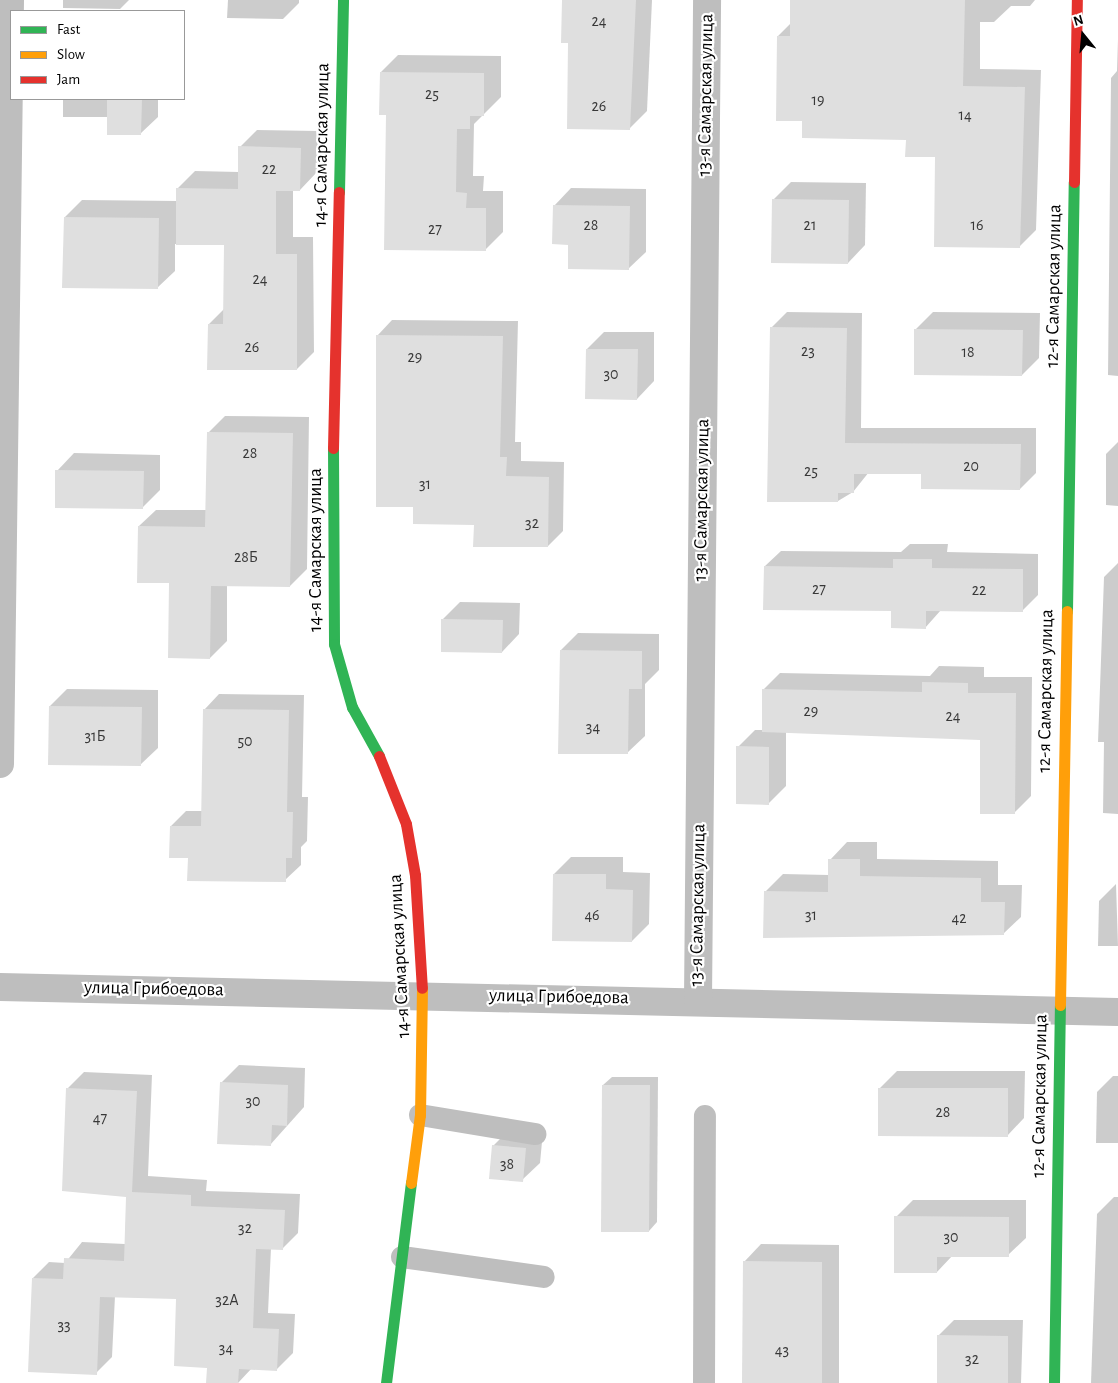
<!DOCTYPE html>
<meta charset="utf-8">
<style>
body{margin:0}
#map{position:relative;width:1118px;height:1383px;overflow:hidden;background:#fff;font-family:"Alegreya Sans",sans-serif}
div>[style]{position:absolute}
.shadow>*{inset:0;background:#0003}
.building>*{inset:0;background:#dfdfdf}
.lane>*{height:22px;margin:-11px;padding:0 11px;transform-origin:11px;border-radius:11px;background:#bebebe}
.street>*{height:28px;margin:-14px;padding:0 14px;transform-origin:14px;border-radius:14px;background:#bebebe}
.fast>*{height:11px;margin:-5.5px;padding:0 5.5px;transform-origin:5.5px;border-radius:5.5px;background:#30b455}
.slow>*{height:11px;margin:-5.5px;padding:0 5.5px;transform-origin:5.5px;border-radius:5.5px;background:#ff9f0a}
.jam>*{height:11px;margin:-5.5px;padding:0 5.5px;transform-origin:5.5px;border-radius:5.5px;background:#e5322d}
span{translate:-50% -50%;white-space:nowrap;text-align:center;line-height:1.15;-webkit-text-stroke:4.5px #fff;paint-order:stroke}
.number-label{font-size:16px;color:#383838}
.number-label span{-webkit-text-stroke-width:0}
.street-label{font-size:19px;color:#000}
.legend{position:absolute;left:10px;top:10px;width:175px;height:90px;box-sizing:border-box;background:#fff;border:1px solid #999;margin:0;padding:6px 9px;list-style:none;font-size:15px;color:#000}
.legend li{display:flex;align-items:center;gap:10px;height:25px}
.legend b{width:25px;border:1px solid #999}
.north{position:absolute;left:1058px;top:10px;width:50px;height:50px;-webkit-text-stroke:4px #fff;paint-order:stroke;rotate:343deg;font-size:14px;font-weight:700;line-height:20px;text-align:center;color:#000}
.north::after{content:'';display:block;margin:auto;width:18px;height:22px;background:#000;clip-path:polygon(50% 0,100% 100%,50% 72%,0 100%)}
</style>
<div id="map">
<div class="shadow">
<i style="clip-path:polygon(63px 0,129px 0,120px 9px,63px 8px)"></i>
<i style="clip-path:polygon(228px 0,299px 0,299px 3px,283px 19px,227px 18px)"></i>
<i style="clip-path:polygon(563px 0,652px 0,647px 111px,629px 129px,569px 42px)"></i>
<i style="clip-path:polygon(791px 0,1035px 0,1030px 6px,1011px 6px,994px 22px,980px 22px,980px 69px,1041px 70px,1036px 230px,1019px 247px,936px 156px,907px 139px,804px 120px,778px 36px,791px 23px)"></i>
<i style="clip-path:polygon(1118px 39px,1118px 376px,1108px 375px,1111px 78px,1117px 71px)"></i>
<i style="clip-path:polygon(184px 45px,185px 45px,184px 83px)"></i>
<i style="clip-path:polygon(398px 55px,501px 56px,501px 97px,474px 124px,473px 176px,484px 176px,483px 191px,503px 191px,503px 232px,485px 250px,387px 114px,381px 72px)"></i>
<i style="clip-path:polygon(63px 99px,158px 99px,158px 117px,140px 134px,109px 117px,63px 117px)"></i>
<i style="clip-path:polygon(257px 130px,318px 131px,317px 172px,300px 190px,293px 190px,293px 237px,313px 237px,314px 352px,297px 369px,209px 324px,224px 309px,225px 244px,175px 244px,175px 271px,157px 288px,65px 217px,82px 200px,178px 201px,178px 188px,195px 171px,239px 172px,240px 147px)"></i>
<i style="clip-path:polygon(791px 182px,866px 183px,865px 245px,848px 263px,773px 200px)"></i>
<i style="clip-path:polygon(571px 188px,646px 189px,646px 252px,628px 269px,569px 243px,554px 206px)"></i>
<i style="clip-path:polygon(787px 312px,862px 313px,861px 428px,1036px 428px,1036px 473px,1020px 489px,922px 473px,869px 472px,853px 492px,838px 501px,771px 328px)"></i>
<i style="clip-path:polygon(933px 312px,1040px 313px,1039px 358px,1022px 375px,916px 329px)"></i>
<i style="clip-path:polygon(392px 320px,518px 321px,515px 442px,521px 442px,521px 461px,564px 462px,563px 531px,548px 546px,414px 506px,377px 336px)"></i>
<i style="clip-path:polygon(604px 332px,654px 332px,654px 381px,637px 399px,587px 349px)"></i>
<i style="clip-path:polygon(225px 416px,309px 417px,307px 569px,290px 586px,227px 585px,227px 641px,210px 658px,139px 526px,156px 510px,207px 510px,208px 433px)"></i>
<i style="clip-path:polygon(1118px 442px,1118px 506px,1106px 505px,1106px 454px)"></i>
<i style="clip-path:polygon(74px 453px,160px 455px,160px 490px,142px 508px,57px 471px)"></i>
<i style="clip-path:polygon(910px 544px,948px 544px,947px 552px,1038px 554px,1038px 595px,1022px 611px,941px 610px,925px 628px,893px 610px,765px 566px,781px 551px,901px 552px)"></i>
<i style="clip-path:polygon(1118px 563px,1118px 814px,1103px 813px,1104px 742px,1098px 742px,1104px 577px)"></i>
<i style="clip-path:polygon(460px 602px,520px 603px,519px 634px,502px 652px,443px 619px)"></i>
<i style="clip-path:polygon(578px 633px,659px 634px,659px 670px,645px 684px,645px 736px,627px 753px,561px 650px)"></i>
<i style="clip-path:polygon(939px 666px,984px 667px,984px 677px,1032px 677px,1031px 796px,1014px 813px,982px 739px,786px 732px,786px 786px,768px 804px,738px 747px,755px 730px,763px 730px,764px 689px,780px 673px,930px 676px)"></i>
<i style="clip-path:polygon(67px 689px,158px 690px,158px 748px,140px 765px,50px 706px)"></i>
<i style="clip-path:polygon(219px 694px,304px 695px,302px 797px,308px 797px,307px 841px,301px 847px,301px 865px,285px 880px,189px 857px,171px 826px,186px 811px,202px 811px,204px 710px)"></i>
<i style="clip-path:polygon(847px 842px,877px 842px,877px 859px,998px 861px,998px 885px,1022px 885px,1021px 917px,1003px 934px,765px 892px,783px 874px,829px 875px,830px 860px)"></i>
<i style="clip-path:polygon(571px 857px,623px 857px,623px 872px,650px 873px,649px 924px,632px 941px,554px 874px)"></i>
<i style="clip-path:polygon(1116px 884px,1118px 946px,1098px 946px,1099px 901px)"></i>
<i style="clip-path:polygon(239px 1065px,305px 1068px,304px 1107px,270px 1145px,221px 1083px)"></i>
<i style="clip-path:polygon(897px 1071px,1025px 1071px,1024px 1118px,1007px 1136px,880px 1088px)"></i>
<i style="clip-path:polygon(84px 1072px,152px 1075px,148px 1176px,207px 1180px,206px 1191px,300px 1194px,298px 1233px,282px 1249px,271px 1248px,268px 1313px,295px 1314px,293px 1353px,277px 1369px,252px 1368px,238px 1383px,208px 1366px,178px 1298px,115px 1296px,112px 1357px,96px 1373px,33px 1278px,49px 1262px,65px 1263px,82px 1242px,125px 1244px,127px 1196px,68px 1088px)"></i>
<i style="clip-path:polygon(1113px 1076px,1118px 1076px,1118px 1143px,1096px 1143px,1097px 1092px)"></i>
<i style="clip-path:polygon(612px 1077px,658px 1077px,657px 1222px,649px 1231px,603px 1085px)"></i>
<i style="clip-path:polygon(510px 1129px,543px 1131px,540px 1163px,522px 1180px,493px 1146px)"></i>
<i style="clip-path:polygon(1114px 1197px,1118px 1197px,1118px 1383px,1091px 1383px,1097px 1214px)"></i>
<i style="clip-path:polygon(913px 1200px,1026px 1200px,1026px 1238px,1008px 1255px,953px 1255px,937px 1272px,896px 1217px)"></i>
<i style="clip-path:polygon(761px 1244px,839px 1245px,839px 1383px,744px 1383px,744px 1262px)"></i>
<i style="clip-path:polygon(954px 1320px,1023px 1320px,1021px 1383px,938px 1383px,938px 1336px)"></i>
</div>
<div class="building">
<i style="clip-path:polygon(562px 0,636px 0,630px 130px,567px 129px,568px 43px,561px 43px)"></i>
<i style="clip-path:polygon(790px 0,965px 0,963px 86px,1025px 87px,1020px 248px,934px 247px,935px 157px,905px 157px,906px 140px,802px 138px,802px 121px,776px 121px,777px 36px,790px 36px)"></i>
<i style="clip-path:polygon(380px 72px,484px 73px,484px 116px,470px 116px,470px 129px,457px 129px,456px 192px,467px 193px,466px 208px,486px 208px,486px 251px,384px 250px,386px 115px,379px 115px)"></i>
<i style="clip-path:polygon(107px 99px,142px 99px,141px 135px,107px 135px)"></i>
<i style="clip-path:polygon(238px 146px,301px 148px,300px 191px,276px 191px,276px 254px,297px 254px,297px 370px,207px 370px,208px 324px,223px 324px,224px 245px,176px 245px,176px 188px,238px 189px)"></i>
<i style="clip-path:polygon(772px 199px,849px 200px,848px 264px,771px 263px)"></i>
<i style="clip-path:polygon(553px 205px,630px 206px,629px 270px,568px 269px,568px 245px,552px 244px)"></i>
<i style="clip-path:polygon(64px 217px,159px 218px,158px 289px,62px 288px)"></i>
<i style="clip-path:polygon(770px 327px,847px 328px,845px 443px,1021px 444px,1020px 490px,921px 489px,921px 474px,854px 474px,854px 493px,838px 493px,838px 502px,767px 502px)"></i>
<i style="clip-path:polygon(914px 329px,1023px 330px,1022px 376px,914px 375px)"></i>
<i style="clip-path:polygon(376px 335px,503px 336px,500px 457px,507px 457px,506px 476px,549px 477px,548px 547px,473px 547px,474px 525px,413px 524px,413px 507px,376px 507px)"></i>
<i style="clip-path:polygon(586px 349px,638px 349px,637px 400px,585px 399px)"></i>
<i style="clip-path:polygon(207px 432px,293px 433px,290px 587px,211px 586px,210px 659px,168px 658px,169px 583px,137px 583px,138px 526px,205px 527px)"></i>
<i style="clip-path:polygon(55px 470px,144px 471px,143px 509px,55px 508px)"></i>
<i style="clip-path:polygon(893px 559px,932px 559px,932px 568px,1023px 569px,1023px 612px,926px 611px,926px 629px,891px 628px,891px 611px,763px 610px,764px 566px,893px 568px)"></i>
<i style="clip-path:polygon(441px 619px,503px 620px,502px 653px,441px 652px)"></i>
<i style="clip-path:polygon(560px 650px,642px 651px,642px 689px,629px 689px,628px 754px,558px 754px)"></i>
<i style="clip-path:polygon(922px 682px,968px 683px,968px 693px,1016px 693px,1015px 814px,980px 814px,980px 740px,762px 732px,762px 689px,922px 692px)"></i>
<i style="clip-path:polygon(49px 706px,142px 707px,141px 766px,48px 765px)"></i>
<i style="clip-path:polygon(203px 709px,289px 710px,287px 812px,293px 812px,292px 858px,286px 858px,286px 882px,187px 881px,188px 858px,169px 858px,170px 826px,201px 826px)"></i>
<i style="clip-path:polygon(736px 746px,769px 747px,769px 805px,736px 804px)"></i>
<i style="clip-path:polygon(828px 859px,860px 859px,860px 876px,981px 878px,981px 902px,1005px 902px,1004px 935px,763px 938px,764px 891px,828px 892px)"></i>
<i style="clip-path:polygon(553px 874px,606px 874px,606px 889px,633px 890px,632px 942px,552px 941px)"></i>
<i style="clip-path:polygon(220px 1082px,288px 1085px,287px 1126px,272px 1125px,271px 1146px,217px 1144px)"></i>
<i style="clip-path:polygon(602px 1085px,650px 1085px,649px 1232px,601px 1232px)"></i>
<i style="clip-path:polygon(66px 1088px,137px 1091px,132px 1192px,191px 1195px,191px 1206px,285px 1210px,283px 1250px,256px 1249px,253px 1328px,279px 1329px,277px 1371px,239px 1369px,238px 1383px,206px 1383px,207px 1368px,174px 1366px,176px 1299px,100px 1297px,97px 1375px,28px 1372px,32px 1278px,63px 1279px,64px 1258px,124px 1261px,126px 1197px,62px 1191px)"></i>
<i style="clip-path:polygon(878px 1088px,1008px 1088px,1008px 1137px,878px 1136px)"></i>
<i style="clip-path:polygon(492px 1145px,526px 1148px,523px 1182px,489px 1179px)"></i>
<i style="clip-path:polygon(894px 1216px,1009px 1217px,1009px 1257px,937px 1257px,937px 1273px,894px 1273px)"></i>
<i style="clip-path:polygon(743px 1261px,822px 1262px,822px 1383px,742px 1383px)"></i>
<i style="clip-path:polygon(937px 1335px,1008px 1336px,1008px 1383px,937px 1383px)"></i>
</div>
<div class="lane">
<i style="left:420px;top:1115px;width:117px;rotate:9.4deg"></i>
<i style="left:402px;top:1257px;width:143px;rotate:8deg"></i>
<i style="left:704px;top:1383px;width:267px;rotate:-89.8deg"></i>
</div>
<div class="street">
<i style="left:0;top:764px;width:764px;rotate:-89.25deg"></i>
<i style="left:0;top:987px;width:1118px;rotate:1.28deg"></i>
<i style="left:698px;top:1000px;width:1000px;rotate:-89.48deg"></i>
</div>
<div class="fast">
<i style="left:339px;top:192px;width:192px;rotate:-88.8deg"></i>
<i style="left:333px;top:448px;width:196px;rotate:89.7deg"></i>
<i style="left:334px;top:644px;width:66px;rotate:74.1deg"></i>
<i style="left:352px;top:707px;width:56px;rotate:61.1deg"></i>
<i style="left:1067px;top:611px;width:429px;rotate:-89.1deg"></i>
<i style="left:386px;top:1383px;width:202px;rotate:-82.9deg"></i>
<i style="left:1054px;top:1383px;width:378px;rotate:-89.1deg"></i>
</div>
<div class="slow">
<i style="left:1060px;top:1005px;width:394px;rotate:-89deg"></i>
<i style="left:411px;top:1183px;width:69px;rotate:-82.5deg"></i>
<i style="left:420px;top:1115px;width:127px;rotate:-89.1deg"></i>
</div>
<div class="jam">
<i style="left:1074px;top:182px;width:182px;rotate:-89.1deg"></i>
<i style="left:333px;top:448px;width:256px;rotate:-88.7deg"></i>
<i style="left:379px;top:756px;width:73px;rotate:68.3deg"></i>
<i style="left:406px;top:824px;width:52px;rotate:80deg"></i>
<i style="left:415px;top:875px;width:113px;rotate:86.5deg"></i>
</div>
<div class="number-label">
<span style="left:599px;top:21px">24</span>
<span style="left:432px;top:94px">25</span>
<span style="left:818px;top:100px">19</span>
<span style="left:599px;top:106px">26</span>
<span style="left:965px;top:115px">14</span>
<span style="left:269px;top:169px">22</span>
<span style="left:591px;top:225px">28</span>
<span style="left:810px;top:225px">21</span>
<span style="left:977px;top:225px">16</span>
<span style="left:435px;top:229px">27</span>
<span style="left:260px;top:279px">24</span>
<span style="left:252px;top:347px">26</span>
<span style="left:808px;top:351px">23</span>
<span style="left:968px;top:352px">18</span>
<span style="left:415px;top:357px">29</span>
<span style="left:611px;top:374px">30</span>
<span style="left:250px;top:453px">28</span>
<span style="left:971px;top:466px">20</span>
<span style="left:811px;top:471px">25</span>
<span style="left:425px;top:484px">31</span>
<span style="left:532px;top:523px">32</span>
<span style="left:246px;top:557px">28Б</span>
<span style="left:819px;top:589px">27</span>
<span style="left:979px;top:590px">22</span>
<span style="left:811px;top:711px">29</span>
<span style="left:953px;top:716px">24</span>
<span style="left:593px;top:727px">34</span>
<span style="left:95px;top:736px">31Б</span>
<span style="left:245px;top:741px">50</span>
<span style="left:592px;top:915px">46</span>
<span style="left:811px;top:915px">31</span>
<span style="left:959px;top:918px">42</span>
<span style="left:253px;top:1101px">30</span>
<span style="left:943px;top:1112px">28</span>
<span style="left:100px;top:1118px">47</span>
<span style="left:507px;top:1164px">38</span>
<span style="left:245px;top:1228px">32</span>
<span style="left:951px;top:1237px">30</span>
<span style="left:227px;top:1300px">32А</span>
<span style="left:64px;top:1325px">33</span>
<span style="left:226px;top:1348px">34</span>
<span style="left:782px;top:1350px">43</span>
<span style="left:972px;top:1359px">32</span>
</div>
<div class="street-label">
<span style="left:706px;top:95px;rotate:-89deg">13-я Самарская улица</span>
<span style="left:322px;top:145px;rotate:-89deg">14-я Самарская улица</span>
<span style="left:1054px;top:286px;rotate:-89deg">12-я Самарская улица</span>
<span style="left:702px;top:500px;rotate:-89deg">13-я Самарская улица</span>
<span style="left:316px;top:550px;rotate:-90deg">14-я Самарская улица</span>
<span style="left:1046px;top:691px;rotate:-89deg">12-я Самарская улица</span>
<span style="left:698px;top:905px;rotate:-89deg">13-я Самарская улица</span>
<span style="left:400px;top:956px;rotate:-93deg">14-я Самарская улица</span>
<span style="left:154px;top:989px;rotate:1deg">улица Грибоедова</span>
<span style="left:559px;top:997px;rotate:1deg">улица Грибоедова</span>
<span style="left:1040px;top:1096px;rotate:-89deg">12-я Самарская улица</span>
</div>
<ul class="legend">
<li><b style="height:6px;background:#30b455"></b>Fast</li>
<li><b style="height:6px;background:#ff9f0a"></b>Slow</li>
<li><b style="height:6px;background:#e5322d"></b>Jam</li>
</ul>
<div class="north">N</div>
</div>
